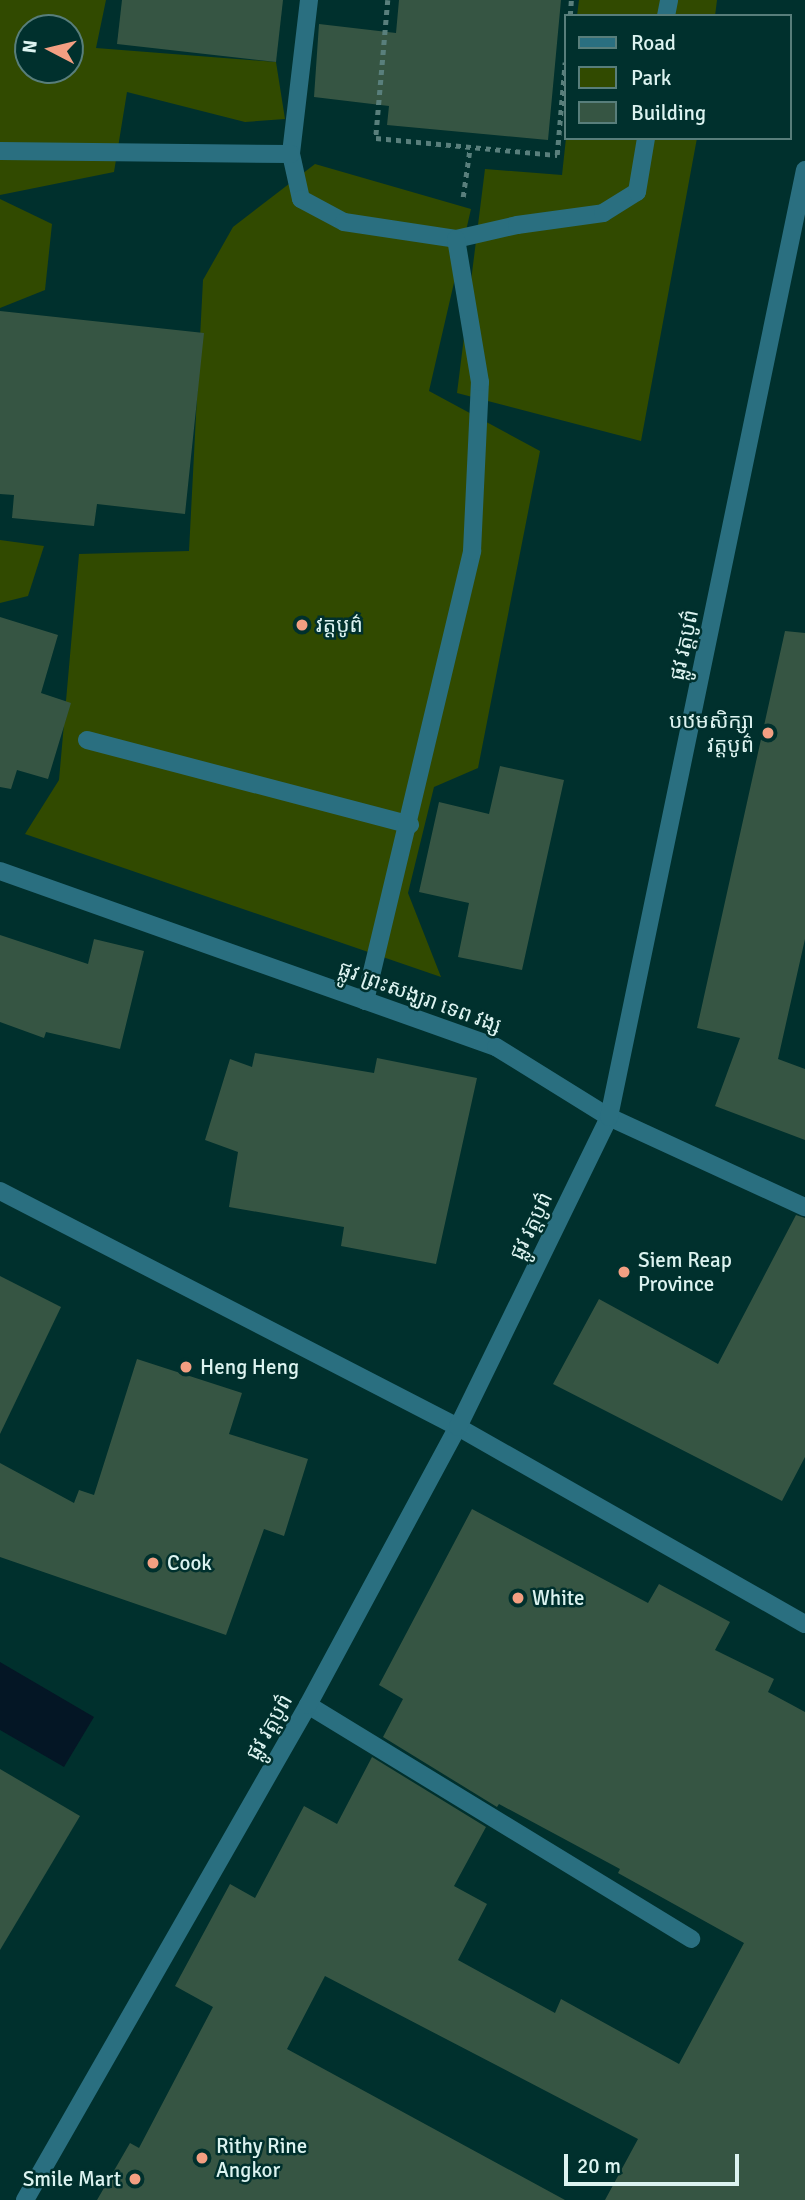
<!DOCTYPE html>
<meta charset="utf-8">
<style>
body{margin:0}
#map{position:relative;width:805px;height:2200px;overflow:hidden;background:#00302d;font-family:Signika,"Noto Sans Khmer",sans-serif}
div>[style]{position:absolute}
.green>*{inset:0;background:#314a00}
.water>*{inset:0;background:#041625}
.building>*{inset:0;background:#365543}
.path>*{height:4.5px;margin-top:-2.25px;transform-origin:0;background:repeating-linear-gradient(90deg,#597f7c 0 5px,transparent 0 10px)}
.lane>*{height:18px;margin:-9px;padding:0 9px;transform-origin:9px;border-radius:9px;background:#2a6f80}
.street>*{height:18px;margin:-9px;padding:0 9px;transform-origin:9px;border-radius:9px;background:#2a6f80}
.dots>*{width:19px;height:19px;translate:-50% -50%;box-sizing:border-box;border:4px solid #00302d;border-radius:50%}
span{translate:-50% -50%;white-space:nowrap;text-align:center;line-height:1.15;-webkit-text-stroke:5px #00302d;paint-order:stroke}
.poi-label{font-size:21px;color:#dcf3f0}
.left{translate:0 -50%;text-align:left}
.right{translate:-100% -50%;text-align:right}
.street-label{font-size:21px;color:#dcf3f0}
.legend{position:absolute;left:564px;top:14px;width:228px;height:126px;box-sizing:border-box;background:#00302d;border:2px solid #587e7b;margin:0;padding:9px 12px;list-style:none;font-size:21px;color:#dcf3f0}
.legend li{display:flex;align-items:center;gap:14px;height:35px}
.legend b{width:35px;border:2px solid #587e7b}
.north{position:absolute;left:14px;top:14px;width:70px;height:70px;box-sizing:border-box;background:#00302d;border:2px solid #587e7b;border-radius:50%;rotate:277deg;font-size:19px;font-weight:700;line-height:28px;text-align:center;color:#dcf3f0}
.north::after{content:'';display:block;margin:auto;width:24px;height:32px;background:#f39f82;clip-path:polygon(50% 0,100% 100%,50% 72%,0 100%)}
.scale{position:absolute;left:564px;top:2154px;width:175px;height:32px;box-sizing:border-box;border:4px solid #dcf3f0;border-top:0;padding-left:9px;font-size:21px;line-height:24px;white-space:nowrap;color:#dcf3f0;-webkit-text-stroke:5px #00302d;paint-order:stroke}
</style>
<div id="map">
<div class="green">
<i style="clip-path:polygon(evenodd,0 0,106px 0,96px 48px,276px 62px,285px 119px,245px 122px,127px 92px,114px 172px,0 195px,0 0,28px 28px,70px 28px,70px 70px,28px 70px,28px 28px)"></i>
<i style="clip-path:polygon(579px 0,717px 0,715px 16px,577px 16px)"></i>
<i style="clip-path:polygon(566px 138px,697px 138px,641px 441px,457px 393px,485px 169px,562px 175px)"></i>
<i style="clip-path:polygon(315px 164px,471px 209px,429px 391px,540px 451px,478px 768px,434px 787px,408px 893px,441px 977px,25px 834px,59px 780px,79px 554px,189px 551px,203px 280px,233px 227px)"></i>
<i style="clip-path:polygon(0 199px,52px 224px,45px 290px,0 308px)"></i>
<i style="clip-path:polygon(0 540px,44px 546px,28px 596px,0 603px)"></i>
</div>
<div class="water">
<i style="clip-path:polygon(0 1662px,94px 1717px,64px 1767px,0 1730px)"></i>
</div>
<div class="building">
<i style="clip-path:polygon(122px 0,283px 0,276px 62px,117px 44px)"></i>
<i style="clip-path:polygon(399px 0,561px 0,548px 140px,387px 125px,389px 106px,314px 97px,319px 24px,396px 33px)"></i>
<i style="clip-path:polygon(0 311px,204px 333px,185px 514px,97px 504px,94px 526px,12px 518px,14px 495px,0 494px)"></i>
<i style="clip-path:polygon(0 617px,58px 635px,41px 693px,71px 703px,48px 779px,17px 770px,11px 789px,0 787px)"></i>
<i style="clip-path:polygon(785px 631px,805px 633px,805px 939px,778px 1059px,805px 1069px,805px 1140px,715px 1106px,740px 1038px,697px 1028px)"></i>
<i style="clip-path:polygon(500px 766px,564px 780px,522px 970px,458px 957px,469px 903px,419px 892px,439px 802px,489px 814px)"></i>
<i style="clip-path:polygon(0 935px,88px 964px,94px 939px,144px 951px,120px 1049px,46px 1032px,44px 1038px,0 1022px)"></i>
<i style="clip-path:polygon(255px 1053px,374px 1073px,377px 1058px,477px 1078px,436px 1264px,341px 1246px,344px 1227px,229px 1207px,238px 1152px,205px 1140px,230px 1059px,252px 1067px)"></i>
<i style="clip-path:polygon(796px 1215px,805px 1218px,805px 1457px,782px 1501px,553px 1384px,599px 1299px,718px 1364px)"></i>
<i style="clip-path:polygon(0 1276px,61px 1307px,0 1434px)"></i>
<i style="clip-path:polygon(137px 1359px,242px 1393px,229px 1434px,308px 1459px,284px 1536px,264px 1529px,226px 1635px,0 1557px,0 1463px,74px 1503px,79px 1490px,94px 1495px)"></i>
<i style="clip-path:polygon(472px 1509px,648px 1603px,659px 1584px,730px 1622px,715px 1650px,774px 1679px,768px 1692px,805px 1712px,805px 2200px,605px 2200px,638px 2139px,325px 1976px,287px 2049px,565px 2200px,97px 2200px,130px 2143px,139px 2148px,213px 2007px,175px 1986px,230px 1884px,255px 1898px,304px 1806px,337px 1824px,372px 1757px,486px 1827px,454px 1886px,487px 1904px,458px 1960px,555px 2013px,561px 1999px,679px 2064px,744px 1943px,618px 1873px,620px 1869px,499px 1804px,497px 1807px,383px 1737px,403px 1699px,379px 1685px)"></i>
<i style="clip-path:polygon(0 1769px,80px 1816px,0 1950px)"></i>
</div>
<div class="path">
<i style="left:388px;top:0;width:139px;rotate:95deg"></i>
<i style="left:376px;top:138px;width:182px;rotate:5.4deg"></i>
<i style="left:557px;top:155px;width:93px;rotate:-85.1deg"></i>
<i style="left:570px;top:16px;width:16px;rotate:-86deg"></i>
<i style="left:463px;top:197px;width:50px;rotate:-82deg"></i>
</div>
<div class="lane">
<i style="left:309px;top:0;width:155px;rotate:96.7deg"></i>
<i style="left:291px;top:154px;width:46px;rotate:77.5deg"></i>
<i style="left:301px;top:199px;width:49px;rotate:28.1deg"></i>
<i style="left:344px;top:222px;width:113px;rotate:8.6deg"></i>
<i style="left:456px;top:239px;width:63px;rotate:-12.9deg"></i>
<i style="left:517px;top:225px;width:87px;rotate:-7.9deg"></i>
<i style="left:603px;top:213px;width:40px;rotate:-32deg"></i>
<i style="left:637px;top:192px;width:55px;rotate:-80.5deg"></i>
<i style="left:666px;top:16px;width:16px;rotate:-79deg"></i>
<i style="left:0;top:151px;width:291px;rotate:0.6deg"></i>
<i style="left:87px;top:740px;width:334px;rotate:14.7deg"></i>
<i style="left:365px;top:1001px;width:463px;rotate:-76.6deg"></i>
<i style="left:472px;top:551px;width:169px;rotate:-87.3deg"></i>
<i style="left:480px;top:382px;width:145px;rotate:-99.5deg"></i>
<i style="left:308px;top:1705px;width:449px;rotate:31.4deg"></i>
</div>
<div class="street">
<i style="left:0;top:871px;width:526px;rotate:19.54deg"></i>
<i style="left:496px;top:1047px;width:133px;rotate:31.8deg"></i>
<i style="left:609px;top:1117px;width:216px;rotate:24.7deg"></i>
<i style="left:0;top:1191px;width:515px;rotate:27.26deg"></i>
<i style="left:458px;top:1427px;width:399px;rotate:29.6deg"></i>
<i style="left:25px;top:2200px;width:570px;rotate:-60.24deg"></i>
<i style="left:308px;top:1705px;width:316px;rotate:-61.7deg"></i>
<i style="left:458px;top:1427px;width:345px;rotate:-64deg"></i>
<i style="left:609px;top:1117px;width:967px;rotate:-78.31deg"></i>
</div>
<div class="dots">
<i style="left:302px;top:625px;background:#f39f82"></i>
<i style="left:768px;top:733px;background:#f39f82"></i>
<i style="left:624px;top:1272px;background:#f39f82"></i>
<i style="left:186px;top:1367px;background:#f39f82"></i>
<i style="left:153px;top:1563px;background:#f39f82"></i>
<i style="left:518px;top:1598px;background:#f39f82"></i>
<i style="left:202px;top:2158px;background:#f39f82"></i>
<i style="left:135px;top:2179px;background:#f39f82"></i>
</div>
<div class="poi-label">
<span class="left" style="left:316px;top:625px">វត្តបូព៌</span>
<span class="right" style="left:754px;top:733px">បឋមសិក្សា<br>វត្តបូព៌</span>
<span class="left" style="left:638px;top:1272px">Siem Reap<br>Province</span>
<span class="left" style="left:200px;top:1367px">Heng Heng</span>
<span class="left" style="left:167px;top:1563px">Cook</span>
<span class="left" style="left:532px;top:1598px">White</span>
<span class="left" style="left:216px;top:2158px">Rithy Rine<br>Angkor</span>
<span class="right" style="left:121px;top:2179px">Smile Mart</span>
</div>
<div class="street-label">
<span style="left:684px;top:645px;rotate:-78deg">ផ្លូវ វត្តបូព៌</span>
<span style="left:420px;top:997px;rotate:20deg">ផ្លូវ ព្រះសង្ឃរា ទេព វង្ស</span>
<span style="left:531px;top:1226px;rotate:-64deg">ផ្លូវ វត្តបូព៌</span>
<span style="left:269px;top:1727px;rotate:-60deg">ផ្លូវ វត្តបូព៌</span>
</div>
<ul class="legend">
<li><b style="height:9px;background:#2a6f80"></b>Road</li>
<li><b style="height:19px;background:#314a00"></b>Park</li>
<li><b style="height:19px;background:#365543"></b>Building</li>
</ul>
<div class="north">N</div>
<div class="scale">20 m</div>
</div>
